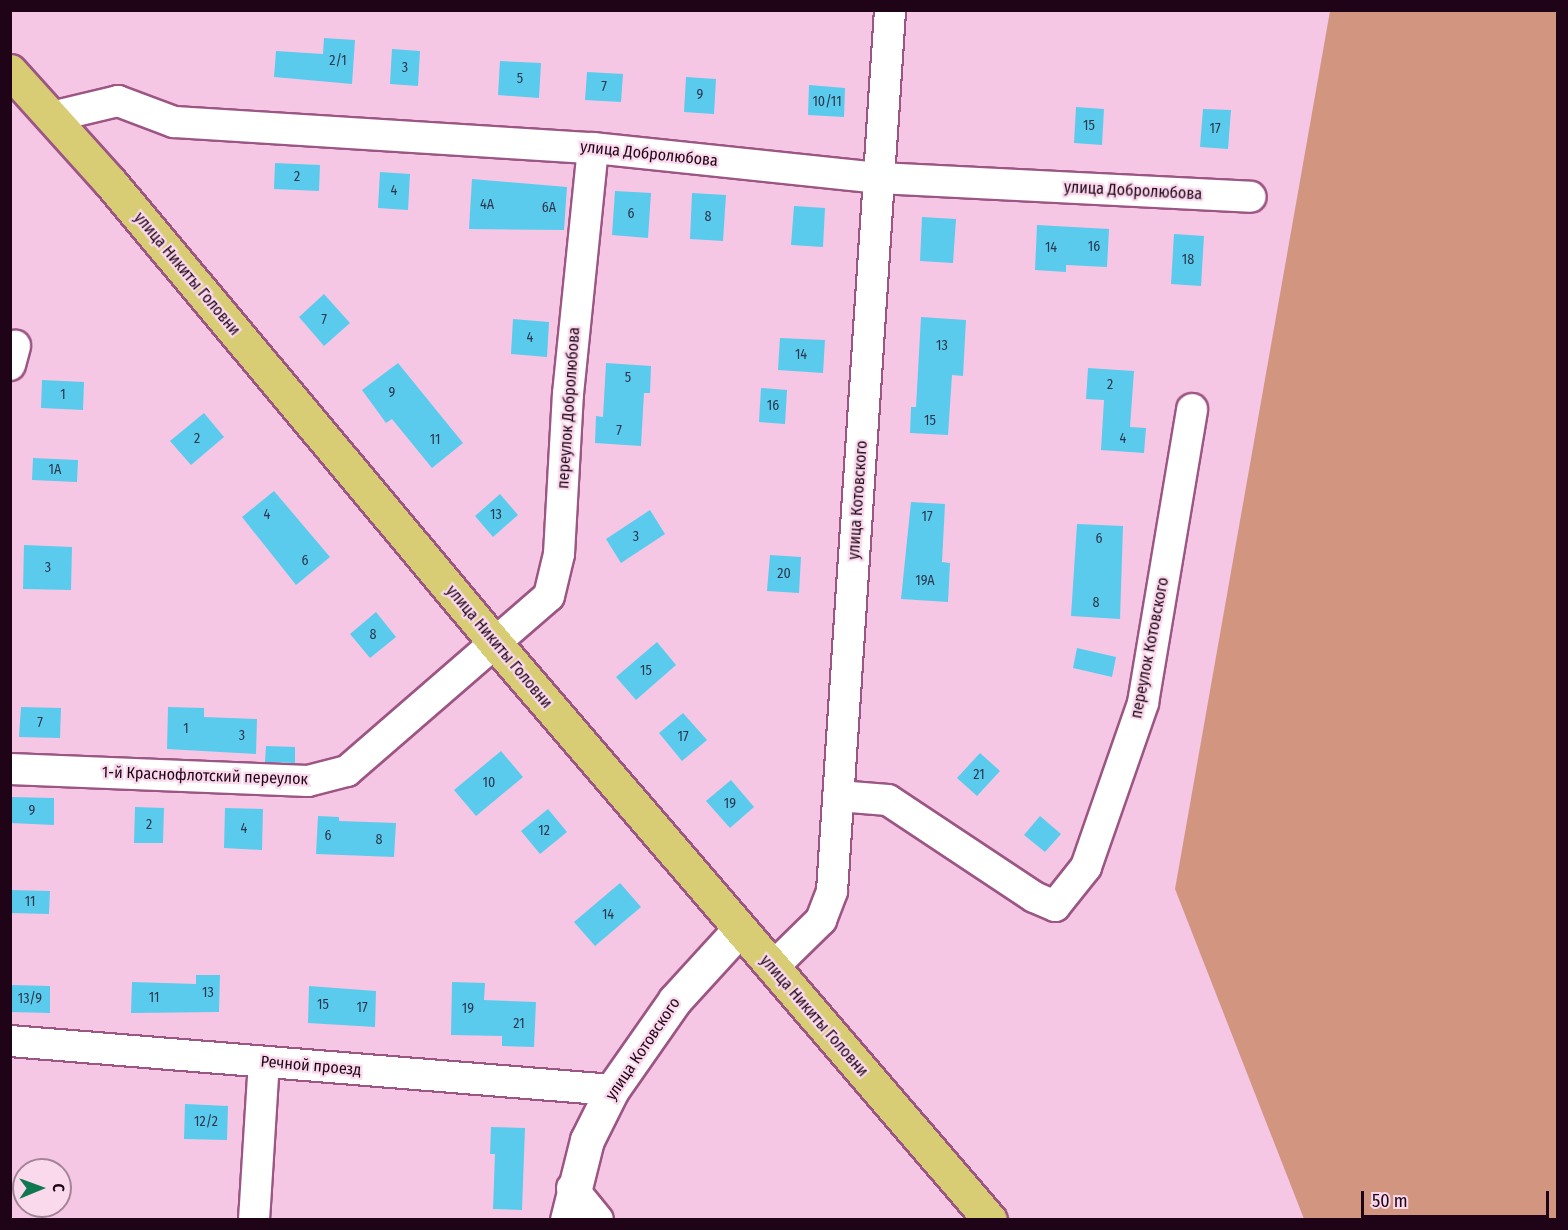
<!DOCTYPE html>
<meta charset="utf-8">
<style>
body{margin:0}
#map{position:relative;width:1568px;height:1230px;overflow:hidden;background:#f6c7e4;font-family:"Fira Sans Condensed",sans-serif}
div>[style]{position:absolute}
.green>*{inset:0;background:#d29680}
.building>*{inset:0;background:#5acbed}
.roads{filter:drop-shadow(2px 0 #9c5684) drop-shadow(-2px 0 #9c5684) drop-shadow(0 2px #9c5684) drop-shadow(0 -2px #9c5684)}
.minor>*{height:30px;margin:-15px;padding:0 15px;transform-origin:15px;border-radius:15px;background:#fff}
.tertiary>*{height:33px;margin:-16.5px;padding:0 16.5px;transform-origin:16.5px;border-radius:16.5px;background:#fff}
.primary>*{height:33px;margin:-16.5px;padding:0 16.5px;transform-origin:16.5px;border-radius:16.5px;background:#d8cd75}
span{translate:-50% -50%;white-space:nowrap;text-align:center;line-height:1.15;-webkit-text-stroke:4.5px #fad9ed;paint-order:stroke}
.number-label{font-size:14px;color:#2d364c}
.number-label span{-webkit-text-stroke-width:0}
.street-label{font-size:16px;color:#1e0416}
.frame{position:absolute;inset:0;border:12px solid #1e0416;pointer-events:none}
.north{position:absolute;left:12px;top:1158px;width:60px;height:60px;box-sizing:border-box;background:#fad9ed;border:2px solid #a28497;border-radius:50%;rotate:89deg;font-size:16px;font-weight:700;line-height:24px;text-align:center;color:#1e0416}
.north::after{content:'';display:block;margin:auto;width:21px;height:27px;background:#107851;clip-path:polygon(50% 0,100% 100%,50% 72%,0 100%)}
.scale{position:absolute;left:1361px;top:1191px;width:188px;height:27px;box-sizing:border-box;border:3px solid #1e0416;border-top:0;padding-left:8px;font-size:18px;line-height:21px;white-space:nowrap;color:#1e0416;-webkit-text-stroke:4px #fad9ed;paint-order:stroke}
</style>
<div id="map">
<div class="green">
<i style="clip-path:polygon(1330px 11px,1557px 11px,1557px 1219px,1304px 1219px,1175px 889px)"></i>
</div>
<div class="building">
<i style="clip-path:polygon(324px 38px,355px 40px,352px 84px,274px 77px,276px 51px,323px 54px)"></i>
<i style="clip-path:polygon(392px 49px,420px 51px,418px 86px,390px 84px)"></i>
<i style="clip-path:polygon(500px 61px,541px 63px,539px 98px,498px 95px)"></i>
<i style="clip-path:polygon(587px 72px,623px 74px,621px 102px,585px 100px)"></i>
<i style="clip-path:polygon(686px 77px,716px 79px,714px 114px,684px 112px)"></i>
<i style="clip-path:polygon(809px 85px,845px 88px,844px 117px,808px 115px)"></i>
<i style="clip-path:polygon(1076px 107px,1104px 109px,1102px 145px,1074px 143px)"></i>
<i style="clip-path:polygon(1203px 109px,1231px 110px,1228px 149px,1200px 147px)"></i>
<i style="clip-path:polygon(275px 163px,320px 165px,319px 191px,274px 189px)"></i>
<i style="clip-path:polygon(380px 172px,410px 174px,408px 210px,378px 208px)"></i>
<i style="clip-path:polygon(472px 179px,567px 187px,564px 230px,469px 229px)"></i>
<i style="clip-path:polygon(615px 191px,651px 193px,648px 238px,612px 235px)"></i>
<i style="clip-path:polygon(692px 193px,726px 195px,723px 241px,690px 239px)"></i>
<i style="clip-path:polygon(794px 206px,825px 208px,823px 247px,791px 245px)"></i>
<i style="clip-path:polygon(922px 217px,956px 219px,953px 263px,920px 261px)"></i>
<i style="clip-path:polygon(1037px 225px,1109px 229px,1107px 267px,1066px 265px,1066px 272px,1035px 270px)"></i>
<i style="clip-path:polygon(1174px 234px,1204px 236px,1201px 286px,1171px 284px)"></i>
<i style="clip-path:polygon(324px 294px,350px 323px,324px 346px,299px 317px)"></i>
<i style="clip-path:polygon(921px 317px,966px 320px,963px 376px,952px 375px,948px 435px,910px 433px,911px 407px,916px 407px)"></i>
<i style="clip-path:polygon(513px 319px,549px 322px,547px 357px,511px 354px)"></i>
<i style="clip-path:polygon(780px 338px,825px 340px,823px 373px,778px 370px)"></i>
<i style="clip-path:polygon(398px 363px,463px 443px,432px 468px,392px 419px,386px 423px,362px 390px)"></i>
<i style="clip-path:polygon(606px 363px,651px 366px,650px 393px,644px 393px,641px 446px,595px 443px,596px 416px,603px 417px)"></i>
<i style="clip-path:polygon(1088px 368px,1134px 371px,1130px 427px,1146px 428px,1144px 453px,1101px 450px,1104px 400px,1086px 399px)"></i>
<i style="clip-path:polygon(42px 380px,84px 382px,83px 410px,41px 408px)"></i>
<i style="clip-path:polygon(761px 388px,787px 390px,785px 424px,759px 422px)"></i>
<i style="clip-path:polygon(204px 413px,224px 437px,191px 465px,170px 441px)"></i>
<i style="clip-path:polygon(33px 458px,78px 460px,77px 482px,32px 480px)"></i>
<i style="clip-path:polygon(274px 491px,330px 557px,296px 585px,242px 517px)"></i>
<i style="clip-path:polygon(500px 494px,518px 515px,493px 537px,475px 516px)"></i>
<i style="clip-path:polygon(911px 502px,945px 504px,942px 562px,950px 563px,948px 602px,901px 599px)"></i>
<i style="clip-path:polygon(650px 510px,665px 534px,621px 563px,606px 539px)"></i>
<i style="clip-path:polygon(1077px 524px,1123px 526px,1120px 619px,1071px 616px)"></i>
<i style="clip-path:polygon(24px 545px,72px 547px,71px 590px,23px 589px)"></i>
<i style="clip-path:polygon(770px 555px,801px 557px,799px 593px,767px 591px)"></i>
<i style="clip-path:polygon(376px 612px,396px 637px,370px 658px,350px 634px)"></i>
<i style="clip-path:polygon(657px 642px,676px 665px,636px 700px,616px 677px)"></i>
<i style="clip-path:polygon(1077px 648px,1116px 657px,1112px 677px,1073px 668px)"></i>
<i style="clip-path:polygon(21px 707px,61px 708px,60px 738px,19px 737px)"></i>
<i style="clip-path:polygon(168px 707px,204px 708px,204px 717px,257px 719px,256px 754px,167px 749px)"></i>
<i style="clip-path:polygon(683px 713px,707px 740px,682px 761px,659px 733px)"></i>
<i style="clip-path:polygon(266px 746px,295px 747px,295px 763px,265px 762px)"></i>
<i style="clip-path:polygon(501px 751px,523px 777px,476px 816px,454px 790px)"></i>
<i style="clip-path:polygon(980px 753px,1000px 771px,977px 796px,957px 778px)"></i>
<i style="clip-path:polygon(731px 780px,754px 807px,730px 828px,706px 801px)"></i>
<i style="clip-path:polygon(10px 797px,54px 798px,54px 825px,10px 823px)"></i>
<i style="clip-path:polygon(135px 807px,164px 808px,163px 843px,134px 843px)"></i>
<i style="clip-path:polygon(225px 808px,263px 809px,262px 850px,224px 848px)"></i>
<i style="clip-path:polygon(548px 809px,567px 832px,540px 854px,521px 831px)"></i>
<i style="clip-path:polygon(318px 816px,339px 817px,339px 821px,396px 823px,394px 857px,316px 854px)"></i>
<i style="clip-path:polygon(1040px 816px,1061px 834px,1045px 852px,1024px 835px)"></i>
<i style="clip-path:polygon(620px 883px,641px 907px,595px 946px,574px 922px)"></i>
<i style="clip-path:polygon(10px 890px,50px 891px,49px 914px,10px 913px)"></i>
<i style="clip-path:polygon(196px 975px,220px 975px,219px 1012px,131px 1013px,132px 982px,196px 984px)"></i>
<i style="clip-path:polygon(452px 982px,485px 983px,484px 1000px,536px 1002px,534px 1047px,502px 1046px,502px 1036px,451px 1035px)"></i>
<i style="clip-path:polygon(10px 985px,50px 986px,50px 1013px,10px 1012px)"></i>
<i style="clip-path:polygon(309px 986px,376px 991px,375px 1027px,308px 1023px)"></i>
<i style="clip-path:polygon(185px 1104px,228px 1106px,227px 1140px,184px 1139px)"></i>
<i style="clip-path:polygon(491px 1127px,525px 1128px,522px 1210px,493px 1209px,495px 1154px,490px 1154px)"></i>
</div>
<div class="roads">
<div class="minor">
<i style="left:51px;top:117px;width:69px;rotate:-13.4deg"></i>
<i style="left:118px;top:101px;width:60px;rotate:20.6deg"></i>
<i style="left:174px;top:122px;width:420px;rotate:3.6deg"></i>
<i style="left:593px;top:148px;width:288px;rotate:6deg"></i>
<i style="left:879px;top:178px;width:372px;rotate:2.9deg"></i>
<i style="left:10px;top:365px;width:20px;rotate:-75deg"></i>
<i style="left:10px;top:769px;width:298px;rotate:2.3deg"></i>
<i style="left:308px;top:781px;width:40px;rotate:-14.4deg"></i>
<i style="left:347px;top:771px;width:267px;rotate:-40.9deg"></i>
<i style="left:549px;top:596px;width:43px;rotate:-76.6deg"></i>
<i style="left:559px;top:554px;width:160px;rotate:-86.8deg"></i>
<i style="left:568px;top:394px;width:247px;rotate:-84.2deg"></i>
<i style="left:838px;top:796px;width:50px;rotate:4.6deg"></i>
<i style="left:888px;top:800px;width:175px;rotate:33.6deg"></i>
<i style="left:1034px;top:897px;width:23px;rotate:23deg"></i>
<i style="left:1055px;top:906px;width:50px;rotate:-51.5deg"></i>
<i style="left:1086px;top:867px;width:174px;rotate:-70.8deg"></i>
<i style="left:1143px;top:703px;width:298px;rotate:-80.5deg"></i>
<i style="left:772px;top:968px;width:69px;rotate:-44.4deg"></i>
<i style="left:821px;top:920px;width:31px;rotate:-69deg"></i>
<i style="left:832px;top:891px;width:883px;rotate:-86.23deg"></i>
<i style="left:10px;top:1041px;width:604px;rotate:4.65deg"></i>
<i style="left:572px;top:1188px;width:41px;rotate:50.9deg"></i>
<i style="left:254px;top:1220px;width:158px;rotate:-86.4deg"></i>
</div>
<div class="tertiary">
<i style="left:567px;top:1220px;width:82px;rotate:-76deg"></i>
<i style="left:587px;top:1140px;width:56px;rotate:-63.4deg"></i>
<i style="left:612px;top:1090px;width:110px;rotate:-55deg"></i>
<i style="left:675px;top:1000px;width:95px;rotate:-47.6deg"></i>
</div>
<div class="primary">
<i style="left:10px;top:71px;width:149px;rotate:48deg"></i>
<i style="left:110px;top:182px;width:601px;rotate:50.13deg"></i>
<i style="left:495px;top:643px;width:760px;rotate:49.37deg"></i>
</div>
</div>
<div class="number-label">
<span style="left:338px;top:61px">2/1</span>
<span style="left:405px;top:68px">3</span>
<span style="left:520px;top:79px">5</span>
<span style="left:604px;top:87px">7</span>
<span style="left:700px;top:95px">9</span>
<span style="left:827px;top:102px">10/11</span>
<span style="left:1089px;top:126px">15</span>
<span style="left:1215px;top:129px">17</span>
<span style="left:297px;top:177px">2</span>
<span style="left:394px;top:191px">4</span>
<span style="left:487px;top:205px">4А</span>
<span style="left:549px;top:208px">6А</span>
<span style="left:631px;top:214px">6</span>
<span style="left:708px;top:217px">8</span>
<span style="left:1094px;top:247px">16</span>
<span style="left:1051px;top:248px">14</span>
<span style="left:1188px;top:260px">18</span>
<span style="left:324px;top:320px">7</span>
<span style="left:530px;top:338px">4</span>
<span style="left:942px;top:346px">13</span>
<span style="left:801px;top:355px">14</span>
<span style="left:628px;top:378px">5</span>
<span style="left:1110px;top:385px">2</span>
<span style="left:392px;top:393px">9</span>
<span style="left:63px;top:395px">1</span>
<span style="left:773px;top:406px">16</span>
<span style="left:930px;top:421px">15</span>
<span style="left:619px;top:431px">7</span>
<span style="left:197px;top:439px">2</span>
<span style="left:1123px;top:439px">4</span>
<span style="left:435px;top:440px">11</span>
<span style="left:55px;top:470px">1А</span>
<span style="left:267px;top:515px">4</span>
<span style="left:496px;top:515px">13</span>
<span style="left:927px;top:517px">17</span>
<span style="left:636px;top:537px">3</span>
<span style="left:1099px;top:539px">6</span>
<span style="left:305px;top:561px">6</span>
<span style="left:48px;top:568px">3</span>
<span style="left:784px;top:574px">20</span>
<span style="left:925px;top:581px">19А</span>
<span style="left:1096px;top:603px">8</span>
<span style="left:373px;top:635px">8</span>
<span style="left:646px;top:671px">15</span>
<span style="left:40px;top:723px">7</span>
<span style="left:186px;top:729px">1</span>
<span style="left:242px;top:736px">3</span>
<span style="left:683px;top:737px">17</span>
<span style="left:979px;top:775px">21</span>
<span style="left:489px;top:783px">10</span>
<span style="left:730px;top:804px">19</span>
<span style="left:32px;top:811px">9</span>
<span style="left:149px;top:825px">2</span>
<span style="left:244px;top:829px">4</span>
<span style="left:544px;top:831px">12</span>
<span style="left:328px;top:836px">6</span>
<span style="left:379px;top:840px">8</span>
<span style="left:30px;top:902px">11</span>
<span style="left:608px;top:915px">14</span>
<span style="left:208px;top:993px">13</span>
<span style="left:154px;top:998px">11</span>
<span style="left:30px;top:999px">13/9</span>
<span style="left:323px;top:1005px">15</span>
<span style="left:362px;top:1008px">17</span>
<span style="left:468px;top:1009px">19</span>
<span style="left:519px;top:1024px">21</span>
<span style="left:206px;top:1122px">12/2</span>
</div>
<div class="street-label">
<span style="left:649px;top:154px;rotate:6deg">улица Добролюбова</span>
<span style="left:1133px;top:191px;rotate:3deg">улица Добролюбова</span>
<span style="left:187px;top:274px;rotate:50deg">улица Никиты Головни</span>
<span style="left:569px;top:408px;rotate:-86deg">переулок Добролюбова</span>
<span style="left:858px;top:500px;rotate:-86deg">улица Котовского</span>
<span style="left:499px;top:647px;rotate:50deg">улица Никиты Головни</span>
<span style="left:1150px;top:648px;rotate:-79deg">переулок Котовского</span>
<span style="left:205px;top:776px;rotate:2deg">1-й Краснофлотский переулок</span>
<span style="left:814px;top:1016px;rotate:49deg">улица Никиты Головни</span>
<span style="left:643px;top:1049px;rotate:-56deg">улица Котовского</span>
<span style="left:311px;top:1066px;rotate:5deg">Речной проезд</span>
</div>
<div class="frame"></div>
<div class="north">С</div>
<div class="scale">50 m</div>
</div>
